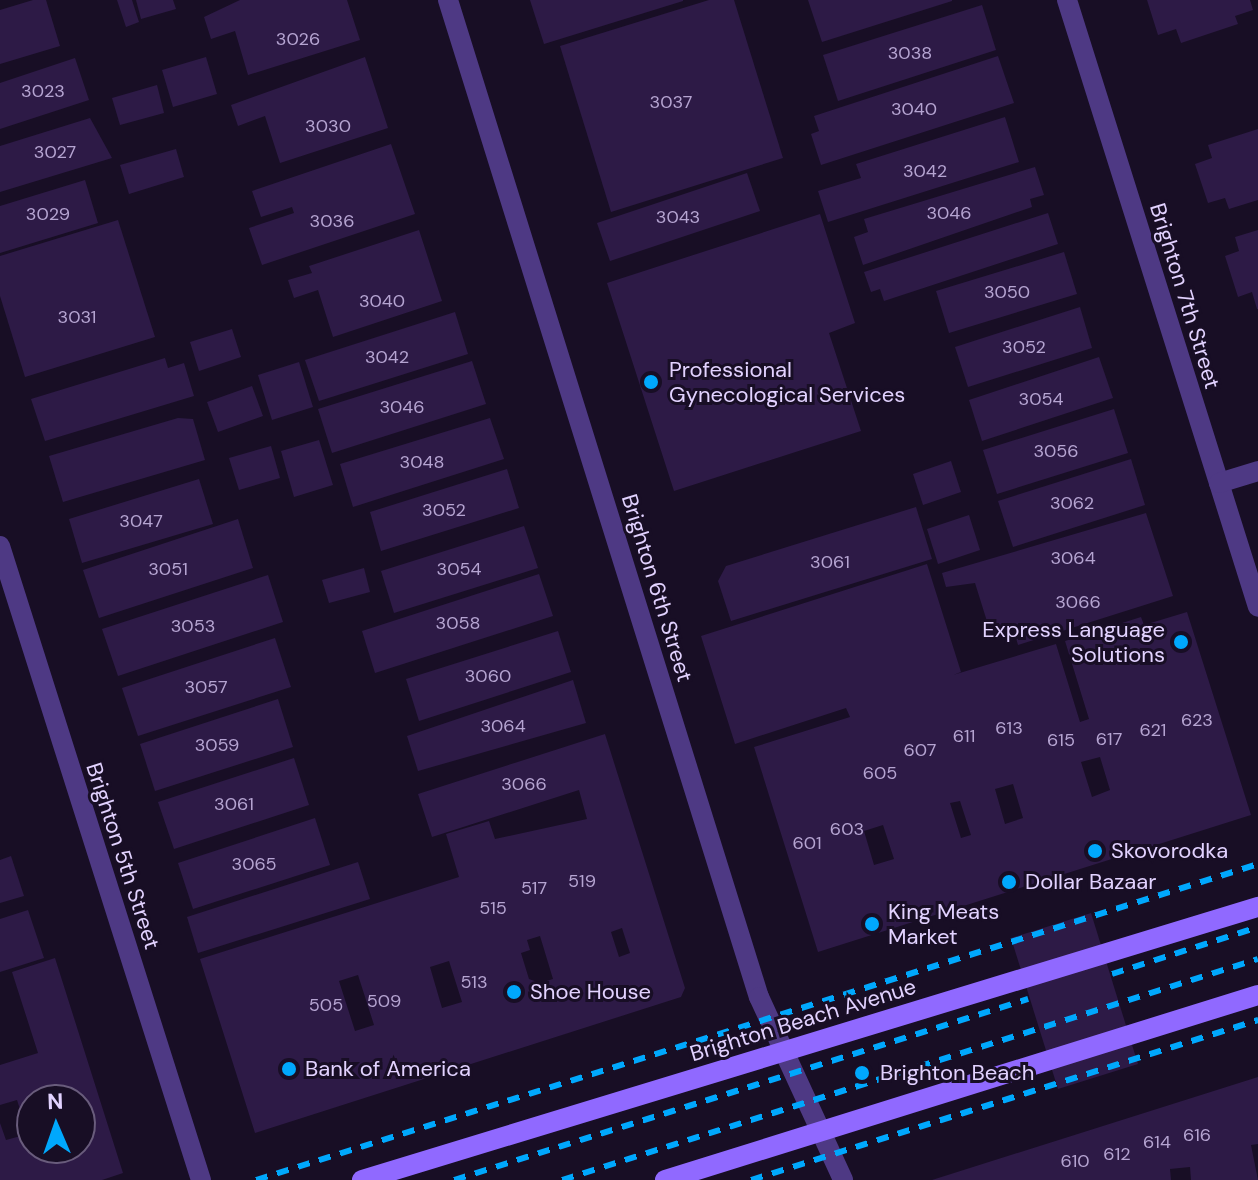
<!DOCTYPE html>
<style>
body{margin:0}
#map{position:relative;width:1258px;height:1180px;overflow:hidden;background:#180e25;font-family:"DM Sans",sans-serif}
div>[style]{position:absolute}
.building>*{inset:0;background:#2d1a46}
.street>*{height:20px;margin:-10px;padding:0 10px;transform-origin:10px;border-radius:10px;background:#4e3984}
.secondary>*{height:20px;margin:-10px;padding:0 10px;transform-origin:10px;border-radius:10px;background:#9069ff}
.rail>*{height:6px;margin-top:-3px;transform-origin:0;background:repeating-linear-gradient(90deg,#00a8fd 0 12px,transparent 0 22px)}
.dots>*{width:22px;height:22px;translate:-50% -50%;box-sizing:border-box;border:4px solid #180e25;border-radius:50%}
span{translate:-50% -50%;white-space:nowrap;text-align:center;line-height:1.15;-webkit-text-stroke:6px #180e25;paint-order:stroke}
.number-label{font-size:18px;color:#b5a4d1}
.number-label span{-webkit-text-stroke-width:0}
.street-label{font-size:22px;color:#e2d2ff}
.poi-label{font-size:22px;color:#e2d2ff}
.left{translate:0 -50%;text-align:left}
.right{translate:-100% -50%;text-align:right}
.north{position:absolute;left:16px;top:1084px;width:80px;height:80px;box-sizing:border-box;background:#180e25;border:2px solid #695c7c;border-radius:50%;rotate:358deg;font-size:22px;font-weight:700;line-height:32px;text-align:center;color:#e2d2ff}
.north::after{content:'';display:block;margin:auto;width:28px;height:36px;background:#00a8fd;clip-path:polygon(50% 0,100% 100%,50% 72%,0 100%)}
</style>
<div id="map">
<div class="building">
<i style="clip-path:polygon(33px 0,46px 0,60px 46px,0 64px,0 10px)"></i>
<i style="clip-path:polygon(117px 0,132px 0,139px 22px,126px 27px)"></i>
<i style="clip-path:polygon(136px 0,173px 0,176px 9px,141px 19px)"></i>
<i style="clip-path:polygon(240px 0,347px 0,360px 40px,248px 75px,235px 31px,211px 39px,204px 17px)"></i>
<i style="clip-path:polygon(530px 0,683px 0,683px 1px,544px 44px)"></i>
<i style="clip-path:polygon(709px 0,734px 0,783px 158px,611px 212px,560px 46px)"></i>
<i style="clip-path:polygon(808px 0,952px 0,952px 1px,822px 42px)"></i>
<i style="clip-path:polygon(1147px 0,1250px 0,1253px 10px,1235px 16px,1238px 24px,1181px 43px,1176px 29px,1158px 35px)"></i>
<i style="clip-path:polygon(982px 5px,996px 50px,838px 101px,823px 55px)"></i>
<i style="clip-path:polygon(998px 56px,1014px 103px,821px 165px,811px 134px,819px 131px,814px 116px)"></i>
<i style="clip-path:polygon(206px 57px,217px 94px,173px 107px,162px 70px)"></i>
<i style="clip-path:polygon(365px 57px,388px 128px,280px 163px,265px 116px,238px 126px,231px 105px)"></i>
<i style="clip-path:polygon(75px 58px,89px 100px,0 129px,0 83px)"></i>
<i style="clip-path:polygon(157px 85px,164px 113px,120px 125px,112px 98px)"></i>
<i style="clip-path:polygon(1005px 117px,1019px 162px,828px 222px,818px 191px,861px 178px,856px 164px)"></i>
<i style="clip-path:polygon(90px 118px,112px 158px,0 192px,0 146px)"></i>
<i style="clip-path:polygon(1258px 129px,1258px 200px,1229px 209px,1225px 198px,1208px 203px,1195px 164px,1212px 158px,1208px 145px)"></i>
<i style="clip-path:polygon(391px 144px,415px 214px,262px 265px,249px 228px,294px 213px,292px 207px,261px 217px,252px 191px)"></i>
<i style="clip-path:polygon(176px 149px,184px 177px,129px 194px,120px 165px)"></i>
<i style="clip-path:polygon(1035px 167px,1044px 195px,1030px 199px,1032px 207px,863px 265px,854px 237px,868px 232px,864px 219px)"></i>
<i style="clip-path:polygon(747px 173px,760px 211px,610px 261px,597px 223px)"></i>
<i style="clip-path:polygon(85px 180px,98px 223px,0 253px,0 206px)"></i>
<i style="clip-path:polygon(1048px 213px,1058px 244px,884px 301px,880px 289px,871px 292px,864px 272px)"></i>
<i style="clip-path:polygon(820px 214px,855px 323px,829px 333px,861px 431px,674px 491px,607px 283px)"></i>
<i style="clip-path:polygon(118px 220px,155px 337px,25px 377px,0 296px,0 256px)"></i>
<i style="clip-path:polygon(419px 230px,442px 301px,333px 337px,318px 290px,294px 298px,288px 280px,312px 273px,309px 266px)"></i>
<i style="clip-path:polygon(1258px 230px,1258px 309px,1257px 309px,1252px 292px,1238px 297px,1225px 256px,1239px 251px,1235px 237px)"></i>
<i style="clip-path:polygon(1064px 252px,1077px 294px,949px 333px,936px 291px)"></i>
<i style="clip-path:polygon(1080px 307px,1092px 348px,968px 387px,955px 347px)"></i>
<i style="clip-path:polygon(455px 312px,468px 354px,319px 401px,305px 360px)"></i>
<i style="clip-path:polygon(232px 329px,241px 357px,199px 371px,190px 342px)"></i>
<i style="clip-path:polygon(1099px 357px,1113px 398px,982px 441px,969px 400px)"></i>
<i style="clip-path:polygon(165px 358px,168px 368px,184px 363px,194px 396px,45px 441px,31px 399px)"></i>
<i style="clip-path:polygon(472px 361px,486px 404px,332px 453px,318px 409px)"></i>
<i style="clip-path:polygon(299px 362px,313px 407px,272px 420px,258px 375px)"></i>
<i style="clip-path:polygon(252px 386px,263px 416px,218px 432px,207px 402px)"></i>
<i style="clip-path:polygon(1114px 409px,1128px 453px,997px 494px,983px 450px)"></i>
<i style="clip-path:polygon(178px 418px,193px 419px,205px 460px,63px 502px,49px 456px)"></i>
<i style="clip-path:polygon(490px 418px,504px 459px,353px 507px,340px 464px)"></i>
<i style="clip-path:polygon(319px 440px,333px 485px,294px 497px,281px 451px)"></i>
<i style="clip-path:polygon(271px 446px,280px 478px,239px 490px,229px 458px)"></i>
<i style="clip-path:polygon(1131px 459px,1145px 505px,1013px 547px,998px 501px)"></i>
<i style="clip-path:polygon(951px 461px,961px 492px,923px 505px,913px 474px)"></i>
<i style="clip-path:polygon(507px 469px,519px 508px,381px 551px,370px 512px)"></i>
<i style="clip-path:polygon(199px 479px,213px 524px,82px 563px,69px 519px)"></i>
<i style="clip-path:polygon(916px 507px,932px 559px,731px 621px,718px 581px,726px 566px)"></i>
<i style="clip-path:polygon(1146px 513px,1173px 596px,1018px 645px,1012px 624px,990px 631px,975px 583px,946px 587px,942px 573px)"></i>
<i style="clip-path:polygon(969px 515px,980px 550px,938px 564px,927px 529px)"></i>
<i style="clip-path:polygon(238px 519px,253px 568px,99px 618px,83px 570px)"></i>
<i style="clip-path:polygon(524px 526px,538px 568px,394px 613px,381px 571px)"></i>
<i style="clip-path:polygon(evenodd,927px 564px,961px 672px,953px 675px,1056px 644px,1080px 722px,1089px 719px,1065px 641px,1141px 617px,1144px 625px,1187px 612px,1251px 815px,818px 952px,754px 747px,850px 717px,846px 708px,735px 744px,701px 636px,927px 564px,1100px 757px,1110px 790px,1092px 797px,1081px 762px,1100px 757px,927px 564px,1013px 784px,1023px 818px,1005px 824px,995px 789px,1013px 784px,927px 564px,960px 801px,971px 835px,961px 838px,950px 803px,960px 801px,927px 564px,883px 825px,894px 859px,874px 865px,864px 831px,883px 825px)"></i>
<i style="clip-path:polygon(364px 568px,370px 592px,329px 603px,322px 580px)"></i>
<i style="clip-path:polygon(539px 574px,553px 616px,375px 673px,362px 631px)"></i>
<i style="clip-path:polygon(268px 575px,283px 622px,118px 676px,102px 629px)"></i>
<i style="clip-path:polygon(558px 631px,571px 672px,419px 721px,406px 679px)"></i>
<i style="clip-path:polygon(275px 638px,291px 687px,138px 736px,122px 688px)"></i>
<i style="clip-path:polygon(573px 680px,586px 723px,418px 771px,407px 736px)"></i>
<i style="clip-path:polygon(278px 699px,293px 747px,155px 791px,140px 744px)"></i>
<i style="clip-path:polygon(evenodd,605px 734px,685px 988px,681px 997px,255px 1133px,200px 959px,459px 877px,446px 834px,489px 821px,495px 839px,587px 819px,579px 790px,432px 837px,418px 794px,605px 734px,622px 928px,630px 953px,619px 957px,611px 932px,622px 928px,605px 734px,540px 936px,553px 979px,540px 983px,529px 979px,521px 953px,530px 950px,527px 940px,540px 936px,605px 734px,449px 961px,462px 1002px,442px 1008px,430px 967px,449px 961px,605px 734px,358px 975px,374px 1025px,355px 1031px,339px 981px,358px 975px)"></i>
<i style="clip-path:polygon(294px 758px,309px 805px,174px 849px,158px 802px)"></i>
<i style="clip-path:polygon(315px 818px,330px 865px,193px 909px,178px 863px)"></i>
<i style="clip-path:polygon(11px 856px,24px 896px,0 903px,0 860px)"></i>
<i style="clip-path:polygon(358px 862px,370px 899px,198px 953px,187px 917px)"></i>
<i style="clip-path:polygon(28px 910px,44px 958px,0 972px,0 919px)"></i>
<i style="clip-path:polygon(1091px 913px,1138px 1064px,1058px 1089px,1011px 938px)"></i>
<i style="clip-path:polygon(evenodd,55px 958px,123px 1173px,102px 1180px,0 1180px,0 1123px,6px 1140px,28px 1134px,17px 1100px,0 1105px,0 1065px,38px 1053px,12px 972px,55px 958px,32px 1100px,80px 1100px,80px 1148px,32px 1148px,32px 1100px)"></i>
<i style="clip-path:polygon(1258px 1077px,1258px 1144px,1251px 1145px,1258px 1180px,1191px 1180px,1190px 1167px,1170px 1169px,1171px 1180px,932px 1180px)"></i>
</div>
<div class="street">
<i style="left:448px;top:0;width:1044px;rotate:72.68deg"></i>
<i style="left:759px;top:997px;width:201px;rotate:65.3deg"></i>
<i style="left:1067px;top:0;width:636px;rotate:72.53deg"></i>
<i style="left:1219px;top:483px;width:41px;rotate:-17.1deg"></i>
<i style="left:0;top:546px;width:665px;rotate:72.41deg"></i>
</div>
<div class="secondary">
<i style="left:362px;top:1180px;width:937px;rotate:-16.95deg"></i>
<i style="left:665px;top:1180px;width:621px;rotate:-17.33deg"></i>
</div>
<div class="rail">
<i style="left:1112px;top:974px;width:153px;rotate:-17.8deg"></i>
<i style="left:256px;top:1180px;width:1051px;rotate:-17.5deg"></i>
<i style="left:454px;top:1180px;width:602px;rotate:-17.5deg"></i>
<i style="left:562px;top:1180px;width:730px;rotate:-17.62deg"></i>
<i style="left:751px;top:1180px;width:532px;rotate:-17.51deg"></i>
</div>
<div class="dots">
<i style="left:651px;top:382px;background:#00a8fd"></i>
<i style="left:1181px;top:642px;background:#00a8fd"></i>
<i style="left:1095px;top:851px;background:#00a8fd"></i>
<i style="left:1009px;top:882px;background:#00a8fd"></i>
<i style="left:872px;top:924px;background:#00a8fd"></i>
<i style="left:514px;top:992px;background:#00a8fd"></i>
<i style="left:289px;top:1069px;background:#00a8fd"></i>
<i style="left:862px;top:1073px;background:#00a8fd"></i>
</div>
<div class="number-label">
<span style="left:298px;top:39px">3026</span>
<span style="left:910px;top:53px">3038</span>
<span style="left:43px;top:91px">3023</span>
<span style="left:671px;top:102px">3037</span>
<span style="left:914px;top:109px">3040</span>
<span style="left:328px;top:126px">3030</span>
<span style="left:55px;top:152px">3027</span>
<span style="left:925px;top:171px">3042</span>
<span style="left:949px;top:213px">3046</span>
<span style="left:48px;top:214px">3029</span>
<span style="left:678px;top:217px">3043</span>
<span style="left:332px;top:221px">3036</span>
<span style="left:1007px;top:292px">3050</span>
<span style="left:382px;top:301px">3040</span>
<span style="left:77px;top:317px">3031</span>
<span style="left:1024px;top:347px">3052</span>
<span style="left:387px;top:357px">3042</span>
<span style="left:1041px;top:399px">3054</span>
<span style="left:402px;top:407px">3046</span>
<span style="left:1056px;top:451px">3056</span>
<span style="left:422px;top:462px">3048</span>
<span style="left:1072px;top:503px">3062</span>
<span style="left:444px;top:510px">3052</span>
<span style="left:141px;top:521px">3047</span>
<span style="left:1073px;top:558px">3064</span>
<span style="left:830px;top:562px">3061</span>
<span style="left:168px;top:569px">3051</span>
<span style="left:459px;top:569px">3054</span>
<span style="left:1078px;top:602px">3066</span>
<span style="left:458px;top:623px">3058</span>
<span style="left:193px;top:626px">3053</span>
<span style="left:488px;top:676px">3060</span>
<span style="left:206px;top:687px">3057</span>
<span style="left:1197px;top:720px">623</span>
<span style="left:503px;top:726px">3064</span>
<span style="left:1009px;top:728px">613</span>
<span style="left:1153px;top:730px">621</span>
<span style="left:964px;top:736px">611</span>
<span style="left:1109px;top:739px">617</span>
<span style="left:1061px;top:740px">615</span>
<span style="left:217px;top:745px">3059</span>
<span style="left:920px;top:750px">607</span>
<span style="left:880px;top:773px">605</span>
<span style="left:524px;top:784px">3066</span>
<span style="left:234px;top:804px">3061</span>
<span style="left:847px;top:829px">603</span>
<span style="left:807px;top:843px">601</span>
<span style="left:254px;top:864px">3065</span>
<span style="left:582px;top:881px">519</span>
<span style="left:534px;top:888px">517</span>
<span style="left:493px;top:908px">515</span>
<span style="left:474px;top:982px">513</span>
<span style="left:384px;top:1001px">509</span>
<span style="left:326px;top:1005px">505</span>
<span style="left:1197px;top:1135px">616</span>
<span style="left:1157px;top:1142px">614</span>
<span style="left:1117px;top:1154px">612</span>
<span style="left:1075px;top:1161px">610</span>
</div>
<div class="street-label">
<span style="left:1185px;top:296px;rotate:73deg">Brighton 7th Street</span>
<span style="left:657px;top:588px;rotate:73deg">Brighton 6th Street</span>
<span style="left:123px;top:856px;rotate:72deg">Brighton 5th Street</span>
<span style="left:803px;top:1020px;rotate:-17deg">Brighton Beach Avenue</span>
</div>
<div class="poi-label">
<span class="left" style="left:669px;top:382px">Professional<br>Gynecological Services</span>
<span class="right" style="left:1165px;top:642px">Express Language<br>Solutions</span>
<span class="left" style="left:1111px;top:851px">Skovorodka</span>
<span class="left" style="left:1025px;top:882px">Dollar Bazaar</span>
<span class="left" style="left:888px;top:924px">King Meats<br>Market</span>
<span class="left" style="left:530px;top:992px">Shoe House</span>
<span class="left" style="left:305px;top:1069px">Bank of America</span>
<span class="left" style="left:880px;top:1073px">Brighton Beach</span>
</div>
<div class="north">N</div>
</div>
